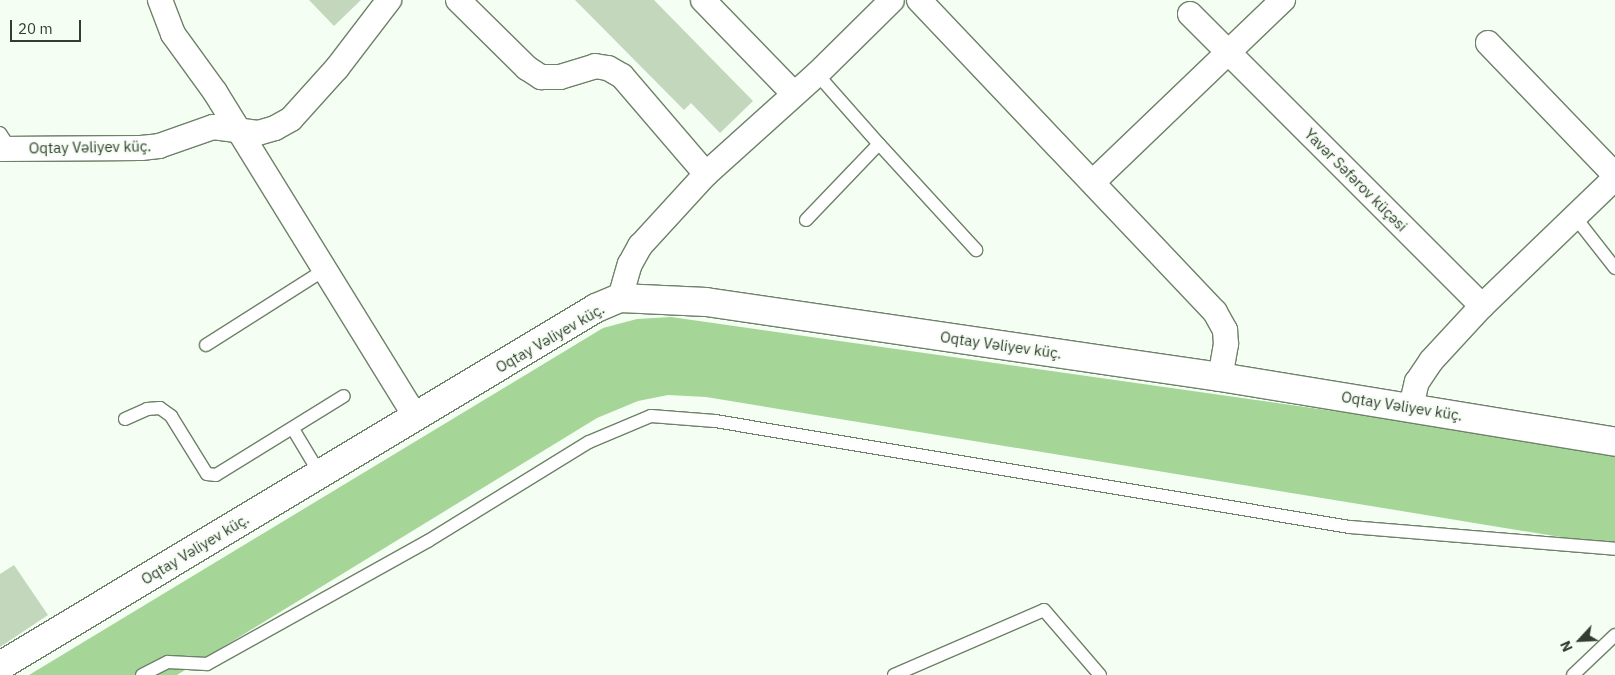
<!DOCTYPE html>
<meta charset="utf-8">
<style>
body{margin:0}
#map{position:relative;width:1615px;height:675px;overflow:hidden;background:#f5fef3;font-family:"IBM Plex Sans",sans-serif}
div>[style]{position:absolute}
.forest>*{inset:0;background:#a5d698}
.building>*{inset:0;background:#c2d7bc}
.roads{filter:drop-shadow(1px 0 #6e8169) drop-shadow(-1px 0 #6e8169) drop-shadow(0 1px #6e8169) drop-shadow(0 -1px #6e8169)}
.service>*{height:12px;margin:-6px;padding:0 6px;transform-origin:6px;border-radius:6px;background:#fff}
.minor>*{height:24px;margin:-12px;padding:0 12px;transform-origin:12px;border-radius:12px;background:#fff}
.tertiary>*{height:28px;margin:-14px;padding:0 14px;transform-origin:14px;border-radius:14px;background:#fff}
span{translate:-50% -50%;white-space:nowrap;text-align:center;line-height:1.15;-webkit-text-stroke:4px #f5fef3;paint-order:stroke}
.street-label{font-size:15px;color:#343c32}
.north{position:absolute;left:1555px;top:615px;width:50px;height:50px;-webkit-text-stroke:4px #f5fef3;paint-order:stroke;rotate:245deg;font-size:14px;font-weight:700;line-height:20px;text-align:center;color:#343c32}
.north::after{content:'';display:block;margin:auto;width:18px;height:22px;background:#343c32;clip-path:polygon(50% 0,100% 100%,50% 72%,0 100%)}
.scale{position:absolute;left:10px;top:20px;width:71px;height:22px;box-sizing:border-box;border:2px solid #343c32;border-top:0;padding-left:6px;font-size:15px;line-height:18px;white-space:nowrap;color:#343c32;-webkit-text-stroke:4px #f5fef3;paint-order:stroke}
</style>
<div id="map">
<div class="forest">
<i style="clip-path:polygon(671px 317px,1615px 451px,1615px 546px,706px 397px,668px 395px,638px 401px,597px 418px,177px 675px,29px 675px,603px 328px,637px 319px)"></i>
</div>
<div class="building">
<i style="clip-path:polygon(309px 0,361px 0,334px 26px)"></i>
<i style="clip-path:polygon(575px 0,654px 0,753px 101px,720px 133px,691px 103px,684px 110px)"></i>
<i style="clip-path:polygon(14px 565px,48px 615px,0 647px,0 574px)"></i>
</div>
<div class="roads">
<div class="service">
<i style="left:817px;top:74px;width:94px;rotate:48.5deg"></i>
<i style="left:0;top:133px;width:17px;rotate:57deg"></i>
<i style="left:1575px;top:217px;width:65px;rotate:51.9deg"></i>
<i style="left:806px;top:220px;width:105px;rotate:-46.2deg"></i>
<i style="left:879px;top:144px;width:144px;rotate:47.5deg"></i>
<i style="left:206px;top:345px;width:140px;rotate:-32.4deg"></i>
<i style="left:125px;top:419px;width:24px;rotate:-24deg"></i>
<i style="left:147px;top:409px;width:13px;rotate:-4deg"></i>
<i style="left:160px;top:408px;width:14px;rotate:36deg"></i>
<i style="left:171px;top:416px;width:68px;rotate:58.2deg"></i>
<i style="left:207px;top:474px;width:9px;rotate:6deg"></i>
<i style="left:216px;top:475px;width:150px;rotate:-31.7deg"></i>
<i style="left:293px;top:429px;width:52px;rotate:59deg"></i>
<i style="left:142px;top:675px;width:29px;rotate:-27deg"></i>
<i style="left:168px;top:662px;width:39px;rotate:3deg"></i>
<i style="left:207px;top:664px;width:253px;rotate:-29.1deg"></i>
<i style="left:428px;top:541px;width:189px;rotate:-31.6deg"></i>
<i style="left:589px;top:442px;width:67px;rotate:-22.8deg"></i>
<i style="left:651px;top:416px;width:64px;rotate:4.5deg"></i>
<i style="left:715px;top:421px;width:644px;rotate:9.48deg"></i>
<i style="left:1350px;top:527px;width:266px;rotate:4.7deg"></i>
<i style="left:894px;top:675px;width:163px;rotate:-23.4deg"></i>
<i style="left:1044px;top:610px;width:86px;rotate:49.3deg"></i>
<i style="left:1573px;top:675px;width:58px;rotate:-43.6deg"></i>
</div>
<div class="minor">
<i style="left:160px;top:0;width:36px;rotate:69deg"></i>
<i style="left:173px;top:34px;width:72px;rotate:54.1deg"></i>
<i style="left:215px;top:92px;width:383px;rotate:58.3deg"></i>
<i style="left:458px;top:0;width:97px;rotate:44.6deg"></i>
<i style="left:527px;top:68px;width:17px;rotate:33deg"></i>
<i style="left:541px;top:77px;width:19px"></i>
<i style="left:560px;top:77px;width:37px;rotate:-17deg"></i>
<i style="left:595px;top:66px;width:13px;rotate:9deg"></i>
<i style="left:608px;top:68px;width:16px;rotate:30deg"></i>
<i style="left:622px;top:76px;width:129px;rotate:49.4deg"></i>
<i style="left:703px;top:0;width:131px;rotate:45.9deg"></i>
<i style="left:919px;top:0;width:430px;rotate:46.5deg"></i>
<i style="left:1215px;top:312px;width:21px;rotate:61deg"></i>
<i style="left:1225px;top:330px;width:14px;rotate:86deg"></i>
<i style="left:1226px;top:344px;width:34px;rotate:100deg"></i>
<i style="left:1190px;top:14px;width:413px;rotate:45deg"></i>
<i style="left:1488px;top:43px;width:183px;rotate:46.1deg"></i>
<i style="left:0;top:149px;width:141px;rotate:-0.4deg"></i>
<i style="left:141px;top:148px;width:18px;rotate:-6deg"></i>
<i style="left:159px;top:146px;width:57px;rotate:-19.4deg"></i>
<i style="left:213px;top:127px;width:45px;rotate:7.6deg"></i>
<i style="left:258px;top:133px;width:18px;rotate:-16deg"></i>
<i style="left:275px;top:128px;width:18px;rotate:-29deg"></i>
<i style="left:291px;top:119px;width:69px;rotate:-48deg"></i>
<i style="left:337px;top:68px;width:86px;rotate:-52.6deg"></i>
<i style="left:1094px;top:181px;width:262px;rotate:-43.8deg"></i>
<i style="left:620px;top:298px;width:35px;rotate:-74deg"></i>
<i style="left:630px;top:264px;width:21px;rotate:-61deg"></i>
<i style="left:640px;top:246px;width:98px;rotate:-47.5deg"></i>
<i style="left:706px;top:174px;width:149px;rotate:-42deg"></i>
<i style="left:817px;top:74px;width:105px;rotate:-44.6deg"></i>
<i style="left:1411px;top:407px;width:26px;rotate:-77deg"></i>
<i style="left:1417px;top:382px;width:25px;rotate:-56deg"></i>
<i style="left:1431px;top:361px;width:75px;rotate:-47.2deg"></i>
<i style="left:1482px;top:306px;width:185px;rotate:-43.9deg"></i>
</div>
<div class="tertiary">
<i style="left:0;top:666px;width:695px;rotate:-30.99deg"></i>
<i style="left:596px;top:308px;width:26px;rotate:-23deg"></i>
<i style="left:620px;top:298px;width:86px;rotate:2.7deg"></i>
<i style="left:706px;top:302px;width:519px;rotate:8.3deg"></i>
<i style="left:1220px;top:377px;width:400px;rotate:9.3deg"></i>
</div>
</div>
<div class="street-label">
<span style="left:90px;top:147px;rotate:-1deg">Oqtay Vəliyev küç.</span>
<span style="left:1356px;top:180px;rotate:45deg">Yavər Səfərov küçəsi</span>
<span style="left:550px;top:338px;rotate:-30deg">Oqtay Vəliyev küç.</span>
<span style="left:1001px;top:345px;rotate:8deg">Oqtay Vəliyev küç.</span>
<span style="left:1402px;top:406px;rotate:9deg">Oqtay Vəliyev küç.</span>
<span style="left:195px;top:549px;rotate:-31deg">Oqtay Vəliyev küç.</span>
</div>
<div class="north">N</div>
<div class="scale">20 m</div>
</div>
